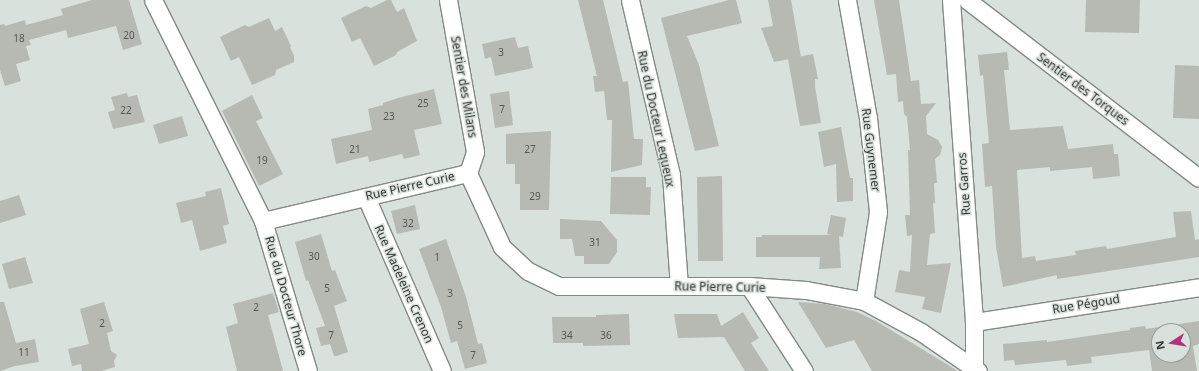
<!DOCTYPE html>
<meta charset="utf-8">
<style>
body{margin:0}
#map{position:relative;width:1199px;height:371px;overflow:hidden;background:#d9e1dd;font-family:"Noto Sans",sans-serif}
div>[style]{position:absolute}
.building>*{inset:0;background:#b6bab3}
.roads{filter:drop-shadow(1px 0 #838a86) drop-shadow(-1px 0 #838a86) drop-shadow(0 1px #838a86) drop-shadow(0 -1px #838a86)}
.street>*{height:17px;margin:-8.5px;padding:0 8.5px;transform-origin:8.5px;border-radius:8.5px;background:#fff}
span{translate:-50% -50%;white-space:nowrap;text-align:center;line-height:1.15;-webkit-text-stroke:3px #d9e1dd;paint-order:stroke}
.number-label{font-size:10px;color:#555855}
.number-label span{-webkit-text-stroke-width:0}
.street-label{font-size:12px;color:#353836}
.north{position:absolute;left:1151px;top:323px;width:40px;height:40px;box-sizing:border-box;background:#d9e1dd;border:1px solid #979d9a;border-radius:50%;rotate:258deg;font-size:11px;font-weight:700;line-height:16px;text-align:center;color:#353836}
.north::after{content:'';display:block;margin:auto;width:14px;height:18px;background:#b3327d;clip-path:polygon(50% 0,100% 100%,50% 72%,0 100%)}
</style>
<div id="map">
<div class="building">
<i style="clip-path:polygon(92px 0,129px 0,142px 44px,123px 50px,116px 26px,68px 38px,66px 30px,29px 40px,31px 45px,26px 46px,30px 60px,16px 64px,21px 81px,5px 86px,0 70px,0 25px,4px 24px,5px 26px,25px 20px,26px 25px,63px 15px,61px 9px)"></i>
<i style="clip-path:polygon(387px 0,391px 0,397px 12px,404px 8px,417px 41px,397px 52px,396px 55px,374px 66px,360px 38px,352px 42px,341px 18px,366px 6px,371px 8px)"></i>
<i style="clip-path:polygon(578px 0,603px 0,623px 82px,628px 81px,634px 139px,643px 139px,642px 165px,611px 172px,612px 120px,607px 120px,604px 91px,595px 92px,593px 76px,597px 76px)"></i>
<i style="clip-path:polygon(729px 0,736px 0,742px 23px,687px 36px,699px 65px,719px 146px,695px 151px,661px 18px)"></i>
<i style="clip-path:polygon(768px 0,791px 0,801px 57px,774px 62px,761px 28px,773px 26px)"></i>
<i style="clip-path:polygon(874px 0,899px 0,911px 81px,919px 80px,921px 104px,936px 103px,926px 116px,927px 134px,938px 140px,942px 147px,940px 155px,935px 159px,937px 183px,934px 183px,935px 203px,933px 203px,935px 233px,930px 234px,927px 265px,951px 263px,941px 313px,922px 309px,925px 297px,895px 292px,899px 270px,910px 272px,912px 235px,907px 236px,905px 215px,910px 215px,908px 150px,910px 150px,907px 117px,904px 114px,903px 101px,898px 102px,896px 74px,887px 75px)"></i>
<i style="clip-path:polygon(1086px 0,1140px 0,1139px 33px,1085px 32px)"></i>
<i style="clip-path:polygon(269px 18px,275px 31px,282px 27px,291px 46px,290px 47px,294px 56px,294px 62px,276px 70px,275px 75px,252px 85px,239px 57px,231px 61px,220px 37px,245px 25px,249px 27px)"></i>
<i style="clip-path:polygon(515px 37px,518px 48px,528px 46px,533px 68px,495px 76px,491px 57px,485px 59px,482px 44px)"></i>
<i style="clip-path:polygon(1007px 52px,1009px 70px,1004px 70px,1010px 130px,1063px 126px,1068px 149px,1113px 144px,1114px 154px,1118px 154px,1120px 176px,1093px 179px,1092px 167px,1050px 171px,1050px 167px,1017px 170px,1022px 258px,1035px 256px,1036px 261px,1076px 255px,1075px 251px,1106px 246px,1107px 249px,1176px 237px,1173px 212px,1191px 211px,1195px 240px,1199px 239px,1199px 257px,1057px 279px,1057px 275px,1003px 287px,996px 247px,992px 186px,985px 187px,982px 144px,989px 143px,983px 75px,980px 76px,978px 55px)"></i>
<i style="clip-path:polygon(813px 54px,818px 79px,815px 79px,815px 87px,821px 123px,800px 126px,788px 59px)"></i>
<i style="clip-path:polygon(1175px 65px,1199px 66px,1199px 119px,1173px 118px)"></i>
<i style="clip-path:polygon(434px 89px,442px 124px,414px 130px,420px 155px,404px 159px,402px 154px,369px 162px,368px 156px,336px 164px,331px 139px,372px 130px,368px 109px,383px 105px,383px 103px,398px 98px)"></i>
<i style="clip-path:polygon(509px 91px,513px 125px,495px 128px,490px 94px)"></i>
<i style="clip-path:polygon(127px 93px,128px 97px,137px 95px,145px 122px,113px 129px,108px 112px,115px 110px,111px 97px)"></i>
<i style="clip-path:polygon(252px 95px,263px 118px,256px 121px,283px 174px,259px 186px,222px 111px)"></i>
<i style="clip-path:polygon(182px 116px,188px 136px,159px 144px,153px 125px)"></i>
<i style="clip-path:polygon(841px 127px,850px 178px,853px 178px,853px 201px,837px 202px,836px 164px,824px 167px,818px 132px)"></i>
<i style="clip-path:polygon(551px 131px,549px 210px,520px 210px,520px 184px,515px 184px,515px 164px,506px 164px,506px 134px)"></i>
<i style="clip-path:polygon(722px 176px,723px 261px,698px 261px,697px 177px)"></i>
<i style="clip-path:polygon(611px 177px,646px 177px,646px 187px,651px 187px,650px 215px,610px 214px)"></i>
<i style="clip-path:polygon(221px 188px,229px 224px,223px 226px,227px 243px,200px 251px,192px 220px,181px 223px,176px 203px,206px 196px,205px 192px)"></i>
<i style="clip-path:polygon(19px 195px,26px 215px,0 223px,0 201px)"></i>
<i style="clip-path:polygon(415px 205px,420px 229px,397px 234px,391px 211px)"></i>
<i style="clip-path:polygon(831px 215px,846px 218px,843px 237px,839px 236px,841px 268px,819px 269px,820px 257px,756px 257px,756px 237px,762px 237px,762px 235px,832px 235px,827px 234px)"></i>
<i style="clip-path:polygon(560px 219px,601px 221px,617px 240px,617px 252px,609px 264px,584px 264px,584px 256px,575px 256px,572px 239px,560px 239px)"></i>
<i style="clip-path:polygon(321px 234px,332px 271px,335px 270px,347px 301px,334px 306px,348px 352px,337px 356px,334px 356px,330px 344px,321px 346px,316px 328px,325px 326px,308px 280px,306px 281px,295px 242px)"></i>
<i style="clip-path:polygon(446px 239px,466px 297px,478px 344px,482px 343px,487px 363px,465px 369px,457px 341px,451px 343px,441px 307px,419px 249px)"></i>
<i style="clip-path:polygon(25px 257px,33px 283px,9px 289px,2px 264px)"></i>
<i style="clip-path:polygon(273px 293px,279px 312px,268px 315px,283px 371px,237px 371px,226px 327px,238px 323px,233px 304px)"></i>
<i style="clip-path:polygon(0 302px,4px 302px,16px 343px,35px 339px,39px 362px,15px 366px,0 371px)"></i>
<i style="clip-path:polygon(104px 302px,113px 331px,107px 333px,111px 351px,117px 355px,114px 361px,115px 367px,101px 371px,82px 371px,81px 364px,72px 366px,68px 349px,89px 344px,80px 309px)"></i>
<i style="clip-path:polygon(798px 302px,825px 304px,857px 312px,876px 321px,958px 371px,872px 371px,854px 340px,826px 348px)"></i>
<i style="clip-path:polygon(743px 312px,759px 338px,751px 343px,769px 371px,745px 371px,724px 337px,678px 338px,674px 314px,717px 314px,721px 326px)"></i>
<i style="clip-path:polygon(629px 314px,630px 345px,583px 346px,583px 343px,553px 343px,552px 317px,596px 317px,596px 315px)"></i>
<i style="clip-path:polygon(evenodd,1199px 321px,1199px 344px,1193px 346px,1197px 371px,1152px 371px,1149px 350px,1091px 357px,1092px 363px,1067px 366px,1066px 360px,1015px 365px,1014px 360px,1004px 361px,1003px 344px,1047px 340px,1047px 342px,1130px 330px,1130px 328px,1145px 326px,1146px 329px,1199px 321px,1159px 331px,1183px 331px,1183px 355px,1159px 355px,1159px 331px)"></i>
</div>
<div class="roads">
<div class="street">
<i style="left:153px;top:0;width:247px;rotate:63.5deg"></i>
<i style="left:263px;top:221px;width:211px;rotate:-13.2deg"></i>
<i style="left:468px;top:173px;width:81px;rotate:65.3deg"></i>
<i style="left:502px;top:247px;width:35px;rotate:43deg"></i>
<i style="left:528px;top:271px;width:34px;rotate:26deg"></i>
<i style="left:559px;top:286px;width:190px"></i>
<i style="left:749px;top:286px;width:57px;rotate:4deg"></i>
<i style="left:806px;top:290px;width:59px;rotate:10.7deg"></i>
<i style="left:864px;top:301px;width:65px;rotate:28.5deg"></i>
<i style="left:921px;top:332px;width:69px;rotate:34.4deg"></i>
<i style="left:448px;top:0;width:154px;rotate:79.9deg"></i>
<i style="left:475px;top:152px;width:22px;rotate:108deg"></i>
<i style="left:630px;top:0;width:180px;rotate:76.8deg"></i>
<i style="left:671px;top:175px;width:111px;rotate:85.9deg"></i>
<i style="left:847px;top:0;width:120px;rotate:79.9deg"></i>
<i style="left:868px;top:118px;width:95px;rotate:83.9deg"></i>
<i style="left:878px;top:212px;width:90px;rotate:98.9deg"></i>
<i style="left:951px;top:0;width:323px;rotate:85.9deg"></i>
<i style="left:974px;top:322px;width:47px;rotate:90deg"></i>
<i style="left:967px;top:0;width:292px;rotate:37.5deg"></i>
<i style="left:366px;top:197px;width:190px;rotate:66.4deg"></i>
<i style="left:263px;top:221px;width:157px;rotate:73.3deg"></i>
<i style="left:749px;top:286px;width:101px;rotate:57.1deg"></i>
<i style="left:974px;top:322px;width:228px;rotate:-8.8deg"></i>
</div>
</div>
<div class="number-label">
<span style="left:129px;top:36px">20</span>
<span style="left:19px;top:39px">18</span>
<span style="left:501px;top:53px">3</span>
<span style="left:423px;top:104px">25</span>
<span style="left:502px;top:110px">7</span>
<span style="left:126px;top:111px">22</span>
<span style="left:389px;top:117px">23</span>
<span style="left:355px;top:150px">21</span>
<span style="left:530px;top:150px">27</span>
<span style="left:262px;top:161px">19</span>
<span style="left:535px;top:197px">29</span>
<span style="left:408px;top:224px">32</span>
<span style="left:595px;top:243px">31</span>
<span style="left:314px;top:257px">30</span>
<span style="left:437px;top:258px">1</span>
<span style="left:327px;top:289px">5</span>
<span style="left:450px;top:294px">3</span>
<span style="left:256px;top:308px">2</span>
<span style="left:102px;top:324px">2</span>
<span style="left:460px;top:326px">5</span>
<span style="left:331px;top:336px">7</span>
<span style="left:567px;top:336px">34</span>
<span style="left:606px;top:336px">36</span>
<span style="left:24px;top:353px">11</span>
<span style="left:473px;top:356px">7</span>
</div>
<div class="street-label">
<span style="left:464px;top:87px;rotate:80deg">Sentier des Milans</span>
<span style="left:1083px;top:89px;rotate:37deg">Sentier des Torques</span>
<span style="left:656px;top:119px;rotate:78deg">Rue du Docteur Lequeux</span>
<span style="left:871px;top:150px;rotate:83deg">Rue Guynemer</span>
<span style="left:964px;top:184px;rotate:-94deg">Rue Garros</span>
<span style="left:410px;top:186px;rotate:-13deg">Rue Pierre Curie</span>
<span style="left:404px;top:284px;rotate:66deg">Rue Madeleine Crenon</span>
<span style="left:720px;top:287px;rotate:1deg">Rue Pierre Curie</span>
<span style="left:286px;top:296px;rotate:74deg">Rue du Docteur Thore</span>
<span style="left:1086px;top:304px;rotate:-9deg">Rue Pégoud</span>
</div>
<div class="north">N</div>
</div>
